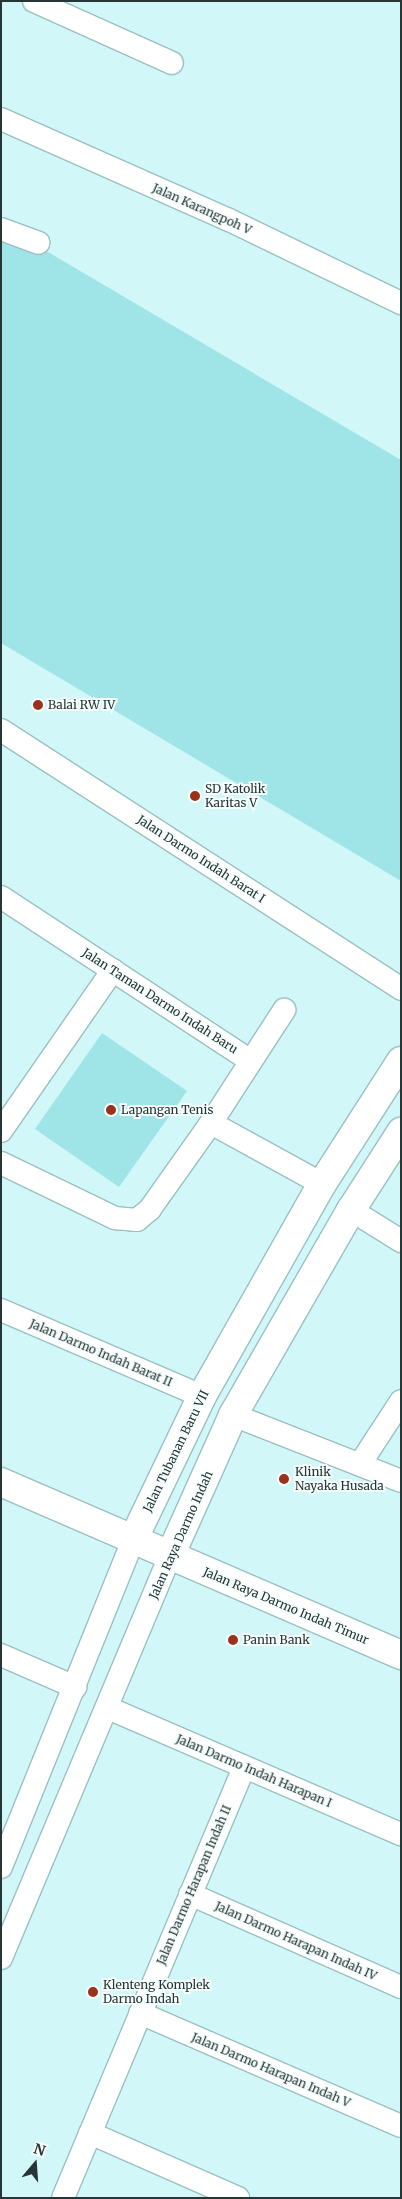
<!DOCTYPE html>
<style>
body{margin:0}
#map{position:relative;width:402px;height:2199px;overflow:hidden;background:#d1f7f8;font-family:Merriweather,serif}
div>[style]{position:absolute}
.green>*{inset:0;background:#9fe5e8}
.roads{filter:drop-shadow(1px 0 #9bc0c1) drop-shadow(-1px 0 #9bc0c1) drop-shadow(0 1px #9bc0c1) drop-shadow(0 -1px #9bc0c1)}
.minor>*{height:22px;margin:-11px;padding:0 11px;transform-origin:11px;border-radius:11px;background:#fff}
.tertiary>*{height:28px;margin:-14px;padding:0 14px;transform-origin:14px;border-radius:14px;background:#fff}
.dots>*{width:14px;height:14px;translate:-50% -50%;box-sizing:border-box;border:2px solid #f6fdfd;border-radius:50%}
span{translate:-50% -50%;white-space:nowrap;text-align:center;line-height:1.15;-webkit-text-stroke:4px #f6fdfd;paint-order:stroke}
.street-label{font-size:12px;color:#263535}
.poi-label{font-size:12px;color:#263535}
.left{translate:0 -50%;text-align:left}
.frame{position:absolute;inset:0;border:2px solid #263535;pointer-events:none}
.north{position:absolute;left:10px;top:2139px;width:50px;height:50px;-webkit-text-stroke:4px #f6fdfd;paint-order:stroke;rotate:18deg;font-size:14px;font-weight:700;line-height:20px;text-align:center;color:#263535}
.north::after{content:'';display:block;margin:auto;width:18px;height:22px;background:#263535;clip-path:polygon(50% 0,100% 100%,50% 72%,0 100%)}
</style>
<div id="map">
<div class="green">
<i style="clip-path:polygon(1px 236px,31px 242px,401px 460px,401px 881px,1px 643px)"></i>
<i style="clip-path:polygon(102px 1033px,187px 1091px,119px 1187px,35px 1129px)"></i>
</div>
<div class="roads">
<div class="minor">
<i style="left:34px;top:1px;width:151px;rotate:24.2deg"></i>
<i style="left:1px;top:119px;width:249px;rotate:23.9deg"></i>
<i style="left:229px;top:220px;width:191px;rotate:25.8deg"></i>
<i style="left:1px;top:229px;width:40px;rotate:20.2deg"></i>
<i style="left:1px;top:730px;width:477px;rotate:32.9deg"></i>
<i style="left:1px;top:897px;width:299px;rotate:33.3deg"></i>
<i style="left:211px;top:1123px;width:127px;rotate:28.8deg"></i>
<i style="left:1px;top:1131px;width:196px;rotate:-55.2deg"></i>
<i style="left:1px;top:1163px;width:127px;rotate:25.8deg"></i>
<i style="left:115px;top:1218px;width:22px;rotate:5deg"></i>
<i style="left:137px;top:1220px;width:17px;rotate:-40deg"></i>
<i style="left:150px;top:1209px;width:105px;rotate:-54.7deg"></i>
<i style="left:211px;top:1123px;width:135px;rotate:-57.1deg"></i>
<i style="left:351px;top:1210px;width:59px;rotate:31.8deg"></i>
<i style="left:1px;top:1310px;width:219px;rotate:23.2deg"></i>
<i style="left:233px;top:1415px;width:180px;rotate:21.4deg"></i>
<i style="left:360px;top:1464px;width:75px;rotate:-56.9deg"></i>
<i style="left:1px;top:1655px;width:81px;rotate:23.4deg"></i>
<i style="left:108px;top:1708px;width:319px;rotate:23.3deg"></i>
<i style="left:1px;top:1867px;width:353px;rotate:-68deg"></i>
<i style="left:190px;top:1894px;width:231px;rotate:23.8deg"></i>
<i style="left:1px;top:1958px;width:436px;rotate:-67.2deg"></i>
<i style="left:140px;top:2013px;width:284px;rotate:23.4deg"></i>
<i style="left:90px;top:2133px;width:162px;rotate:23.7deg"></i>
<i style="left:63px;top:2198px;width:467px;rotate:-67.2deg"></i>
</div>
<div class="tertiary">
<i style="left:1px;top:1482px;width:436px;rotate:23.4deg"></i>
<i style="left:133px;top:1540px;width:160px;rotate:-64.4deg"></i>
<i style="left:202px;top:1396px;width:244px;rotate:-60.5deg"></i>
<i style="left:322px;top:1184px;width:146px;rotate:-57.3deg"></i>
<i style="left:170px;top:1556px;width:154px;rotate:-65.9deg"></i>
<i style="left:233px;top:1415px;width:237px;rotate:-60.1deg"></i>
<i style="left:351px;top:1210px;width:93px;rotate:-57.3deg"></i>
</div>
</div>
<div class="dots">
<i style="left:38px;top:705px;background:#9b321b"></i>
<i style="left:195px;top:796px;background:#9b321b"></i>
<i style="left:111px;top:1110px;background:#9b321b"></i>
<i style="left:284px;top:1479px;background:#9b321b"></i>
<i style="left:233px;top:1640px;background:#9b321b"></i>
<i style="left:93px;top:1992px;background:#9b321b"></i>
</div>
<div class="street-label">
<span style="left:202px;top:209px;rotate:24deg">Jalan Karangpoh V</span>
<span style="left:201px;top:859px;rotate:33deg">Jalan Darmo Indah Barat I</span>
<span style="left:160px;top:1001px;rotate:33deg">Jalan Taman Darmo Indah Baru</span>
<span style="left:101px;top:1353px;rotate:23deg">Jalan Darmo Indah Barat II</span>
<span style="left:176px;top:1451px;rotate:-64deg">Jalan Tubanan Baru VII</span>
<span style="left:181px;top:1535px;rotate:-66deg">Jalan Raya Darmo Indah</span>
<span style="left:286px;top:1606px;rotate:23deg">Jalan Raya Darmo Indah Timur</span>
<span style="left:254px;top:1771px;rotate:23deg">Jalan Darmo Indah Harapan I</span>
<span style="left:194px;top:1885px;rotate:-67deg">Jalan Darmo Harapan Indah II</span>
<span style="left:296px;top:1941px;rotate:24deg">Jalan Darmo Harapan Indah IV</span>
<span style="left:271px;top:2070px;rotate:23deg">Jalan Darmo Harapan Indah V</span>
</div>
<div class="poi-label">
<span class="left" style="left:48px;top:705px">Balai RW IV</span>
<span class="left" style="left:205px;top:796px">SD Katolik<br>Karitas V</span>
<span class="left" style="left:121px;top:1110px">Lapangan Tenis</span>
<span class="left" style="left:295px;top:1479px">Klinik<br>Nayaka Husada</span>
<span class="left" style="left:243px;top:1640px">Panin Bank</span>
<span class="left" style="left:103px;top:1992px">Klenteng Komplek<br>Darmo Indah</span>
</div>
<div class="frame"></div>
<div class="north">N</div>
</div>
